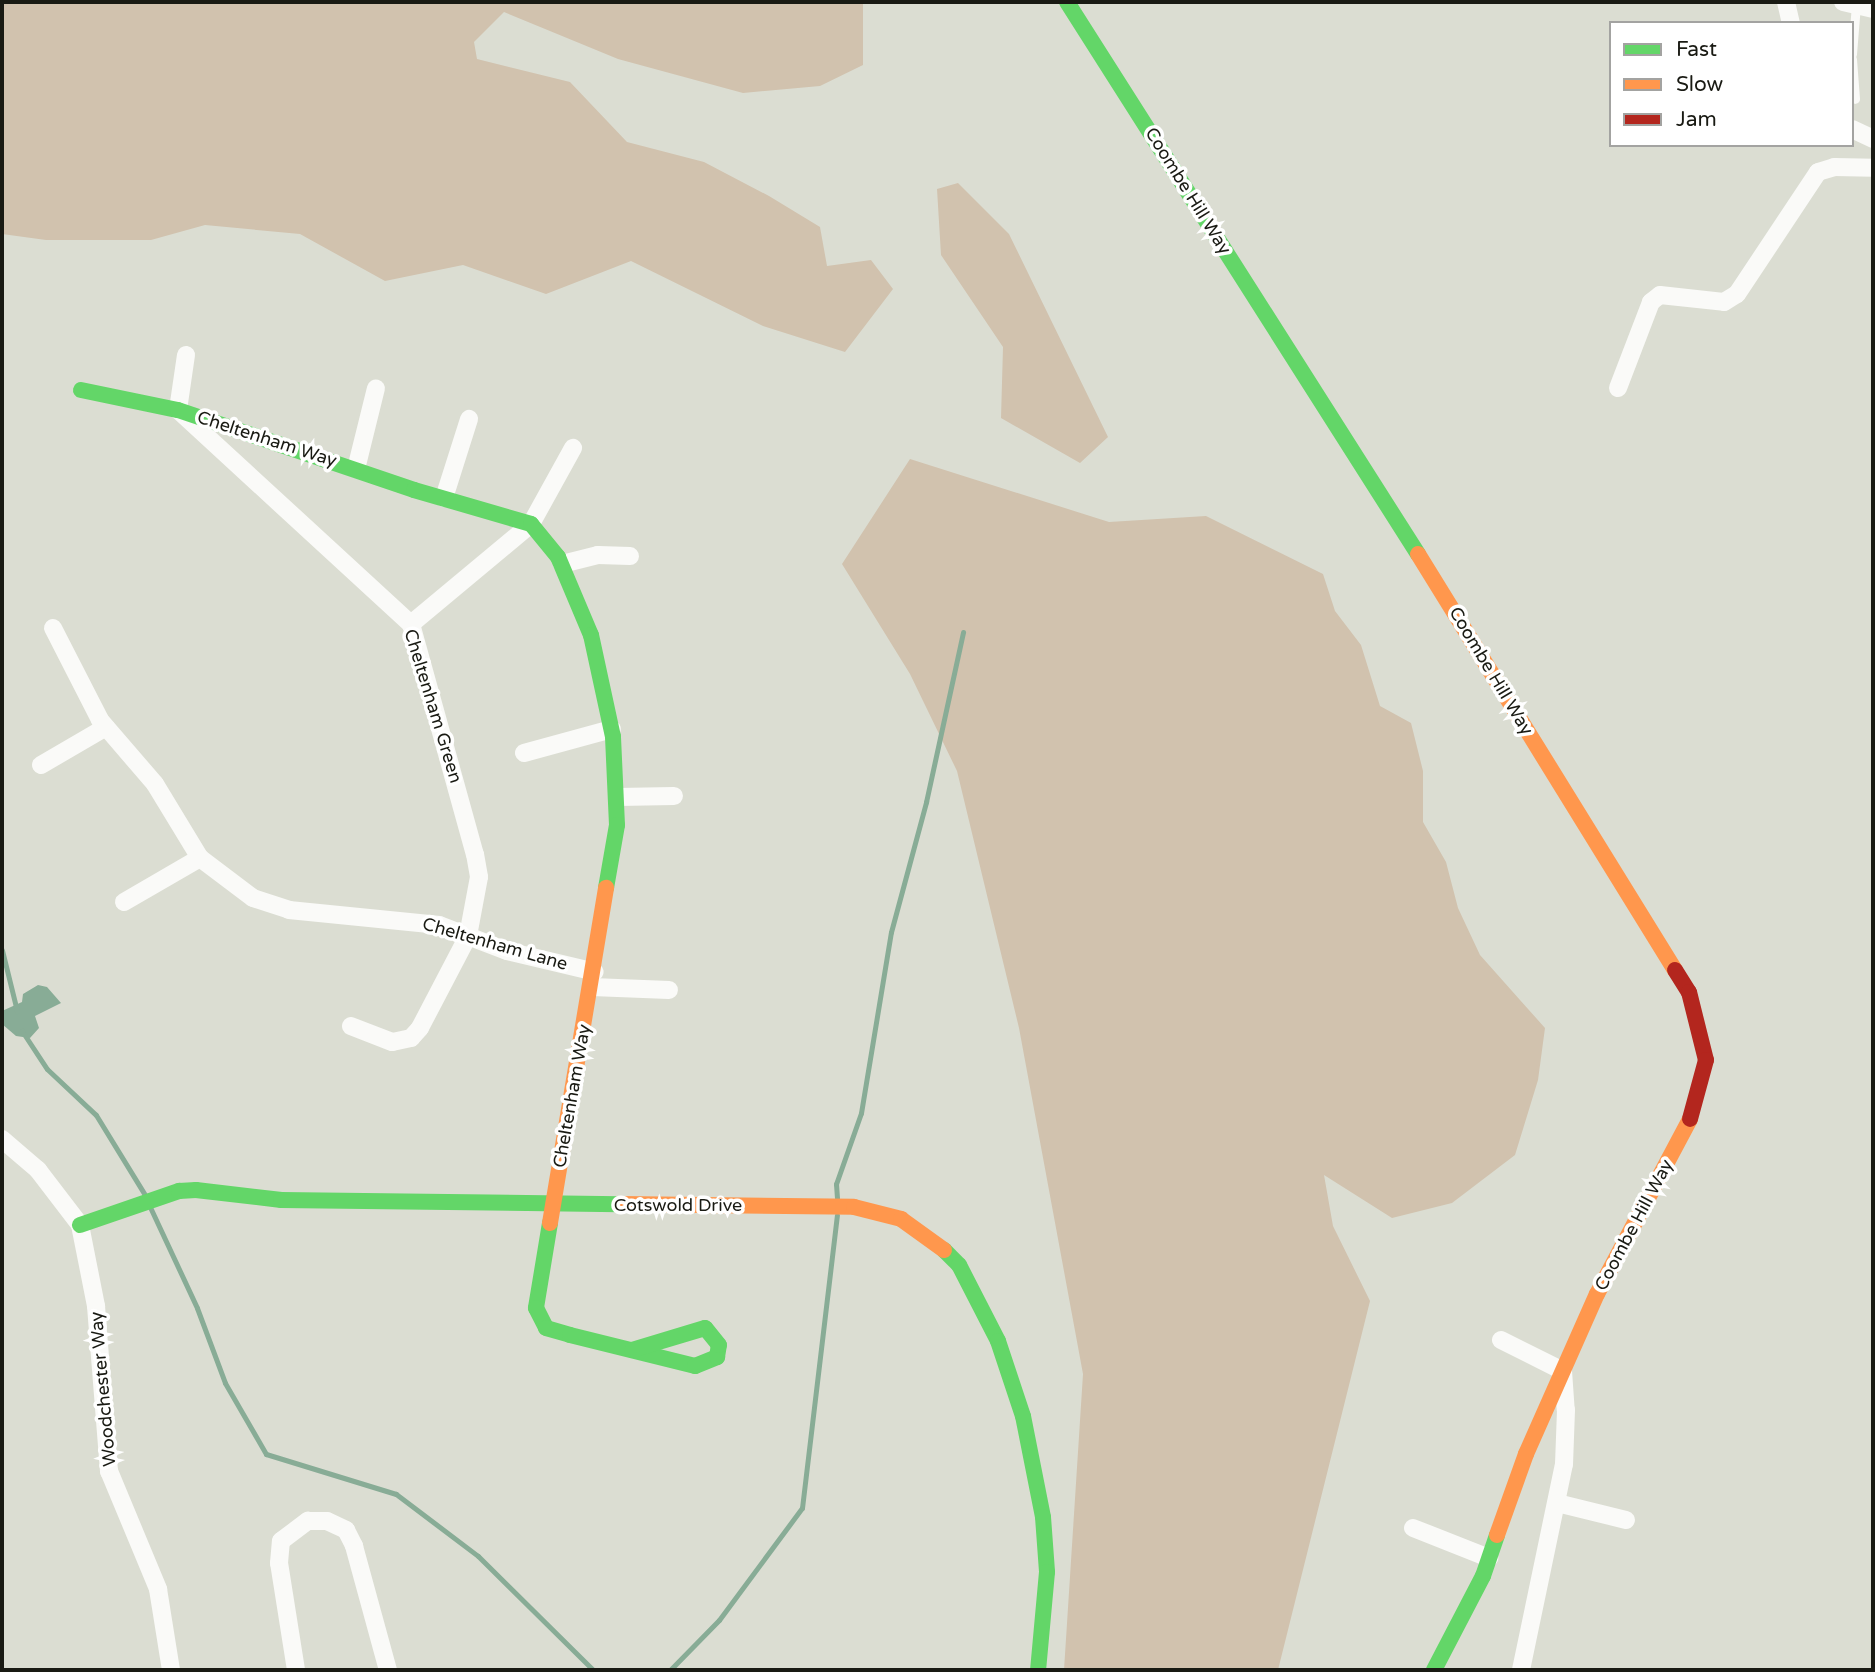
<!DOCTYPE html>
<style>
body{margin:0}
#map{position:relative;width:1875px;height:1672px;overflow:hidden;background:#dbddd2;font-family:"Varela Round",sans-serif}
div>[style]{position:absolute}
.green>*{inset:0;background:#d1c2ae}
.water>*{inset:0;background:#88ac96}
.stream>*{height:5px;margin:-2.5px;padding:0 2.5px;transform-origin:2.5px;border-radius:2.5px;background:#88ac96}
.lane>*{height:9px;margin:-4.5px;padding:0 4.5px;transform-origin:4.5px;border-radius:4.5px;background:#fafaf8}
.street>*{height:18px;margin:-9px;padding:0 9px;transform-origin:9px;border-radius:9px;background:#fafaf8}
.fast>*{height:16px;margin:-8px;padding:0 8px;transform-origin:8px;border-radius:8px;background:#63d668}
.slow>*{height:16px;margin:-8px;padding:0 8px;transform-origin:8px;border-radius:8px;background:#ff974d}
.jam>*{height:16px;margin:-8px;padding:0 8px;transform-origin:8px;border-radius:8px;background:#b3261e}
span{translate:-50% -50%;white-space:nowrap;text-align:center;line-height:1.15;-webkit-text-stroke:7px #fff;paint-order:stroke}
.street-label{font-size:18px;color:#191a13}
.frame{position:absolute;inset:0;border:4px solid #191a13;pointer-events:none}
.legend{position:absolute;left:1609px;top:21px;width:245px;height:126px;box-sizing:border-box;background:#fff;border:2px solid #a3a3a1;margin:0;padding:9px 12px;list-style:none;font-size:21px;color:#191a13}
.legend li{display:flex;align-items:center;gap:14px;height:35px}
.legend b{width:35px;border:2px solid #a3a3a1}
</style>
<div id="map">
<div class="green">
<i style="clip-path:polygon(2px 2px,863px 2px,863px 65px,820px 86px,743px 93px,618px 59px,504px 12px,474px 42px,477px 59px,570px 82px,627px 142px,704px 162px,769px 196px,820px 227px,827px 266px,871px 260px,893px 289px,845px 352px,763px 326px,631px 261px,546px 294px,463px 265px,385px 281px,300px 234px,205px 225px,151px 240px,46px 240px,2px 234px)"></i>
<i style="clip-path:polygon(958px 183px,1009px 234px,1108px 437px,1080px 463px,1001px 418px,1003px 347px,941px 255px,937px 189px)"></i>
<i style="clip-path:polygon(910px 459px,1109px 522px,1206px 516px,1323px 574px,1335px 611px,1361px 645px,1380px 706px,1411px 723px,1423px 771px,1423px 822px,1446px 862px,1458px 908px,1480px 955px,1545px 1028px,1538px 1080px,1515px 1155px,1452px 1203px,1392px 1218px,1324px 1175px,1333px 1226px,1370px 1301px,1278px 1670px,1064px 1670px,1083px 1374px,1019px 1028px,957px 771px,910px 674px,842px 564px)"></i>
</div>
<div class="water">
<i style="clip-path:polygon(38px 985px,47px 987px,61px 1003px,35px 1016px,39px 1028px,30px 1038px,16px 1036px,2px 1024px,2px 1011px,22px 1002px,23px 994px)"></i>
</div>
<div class="stream">
<i style="left:2px;top:950px;width:63px;rotate:76.2deg"></i>
<i style="left:22px;top:1031px;width:45px;rotate:56.7deg"></i>
<i style="left:47px;top:1069px;width:67px;rotate:43.2deg"></i>
<i style="left:96px;top:1115px;width:94px;rotate:58.5deg"></i>
<i style="left:837px;top:1198px;width:14px;rotate:-94deg"></i>
<i style="left:836px;top:1184px;width:75px;rotate:-70.6deg"></i>
<i style="left:861px;top:1113px;width:183px;rotate:-80.6deg"></i>
<i style="left:891px;top:932px;width:135px;rotate:-74.9deg"></i>
<i style="left:926px;top:802px;width:174px;rotate:-77.7deg"></i>
<i style="left:150px;top:1207px;width:111px;rotate:65deg"></i>
<i style="left:197px;top:1308px;width:80px;rotate:69.5deg"></i>
<i style="left:225px;top:1383px;width:82px;rotate:60deg"></i>
<i style="left:266px;top:1454px;width:136px;rotate:17.1deg"></i>
<i style="left:396px;top:1494px;width:103px;rotate:37.1deg"></i>
<i style="left:478px;top:1556px;width:162px;rotate:44.7deg"></i>
<i style="left:670px;top:1670px;width:70px;rotate:-45.6deg"></i>
<i style="left:719px;top:1620px;width:139px;rotate:-53.5deg"></i>
<i style="left:802px;top:1508px;width:295px;rotate:-83.2deg"></i>
</div>
<div class="lane">
<i style="left:1852px;top:54px;width:50px;rotate:-85.4deg"></i>
<i style="left:1852px;top:59px;width:40px;rotate:85.7deg"></i>
</div>
<div class="street">
<i style="left:1786px;top:2px;width:22px;rotate:77deg"></i>
<i style="left:1843px;top:2px;width:31px;rotate:13deg"></i>
<i style="left:1852px;top:129px;width:23px;rotate:25deg"></i>
<i style="left:186px;top:355px;width:56px;rotate:98.3deg"></i>
<i style="left:178px;top:410px;width:316px;rotate:42.6deg"></i>
<i style="left:411px;top:624px;width:239px;rotate:74.5deg"></i>
<i style="left:475px;top:854px;width:23px;rotate:80deg"></i>
<i style="left:479px;top:877px;width:60px;rotate:100.6deg"></i>
<i style="left:468px;top:936px;width:104px;rotate:117.6deg"></i>
<i style="left:420px;top:1028px;width:13px;rotate:132deg"></i>
<i style="left:411px;top:1038px;width:19px;rotate:168deg"></i>
<i style="left:392px;top:1042px;width:44px;rotate:-158.7deg"></i>
<i style="left:1618px;top:388px;width:92px;rotate:-69deg"></i>
<i style="left:1651px;top:302px;width:11px;rotate:-38deg"></i>
<i style="left:1660px;top:295px;width:64px;rotate:6.2deg"></i>
<i style="left:1724px;top:302px;width:15px;rotate:-32deg"></i>
<i style="left:1737px;top:294px;width:146px;rotate:-56.4deg"></i>
<i style="left:1818px;top:172px;width:17px;rotate:-17deg"></i>
<i style="left:1834px;top:167px;width:39px;rotate:1deg"></i>
<i style="left:356px;top:469px;width:83px;rotate:-76.1deg"></i>
<i style="left:444px;top:498px;width:83px;rotate:-72.4deg"></i>
<i style="left:562px;top:564px;width:37px;rotate:-14deg"></i>
<i style="left:598px;top:555px;width:32px;rotate:2deg"></i>
<i style="left:411px;top:624px;width:156px;rotate:-39.8deg"></i>
<i style="left:531px;top:524px;width:87px;rotate:-61.1deg"></i>
<i style="left:53px;top:628px;width:103px;rotate:62.9deg"></i>
<i style="left:100px;top:720px;width:84px;rotate:49.3deg"></i>
<i style="left:155px;top:784px;width:87px;rotate:58.7deg"></i>
<i style="left:200px;top:858px;width:66px;rotate:37deg"></i>
<i style="left:253px;top:898px;width:38px;rotate:18deg"></i>
<i style="left:289px;top:910px;width:151px;rotate:5.7deg"></i>
<i style="left:439px;top:925px;width:73px;rotate:20.9deg"></i>
<i style="left:507px;top:951px;width:90px;rotate:13.4deg"></i>
<i style="left:524px;top:753px;width:91px;rotate:-15.3deg"></i>
<i style="left:41px;top:765px;width:75px;rotate:-30.3deg"></i>
<i style="left:618px;top:797px;width:56px;rotate:-1deg"></i>
<i style="left:124px;top:902px;width:88px;rotate:-30.1deg"></i>
<i style="left:592px;top:987px;width:77px;rotate:2.2deg"></i>
<i style="left:2px;top:1139px;width:48px;rotate:40.7deg"></i>
<i style="left:38px;top:1170px;width:69px;rotate:52.6deg"></i>
<i style="left:80px;top:1225px;width:83px;rotate:78.8deg"></i>
<i style="left:96px;top:1306px;width:166px;rotate:85.5deg"></i>
<i style="left:109px;top:1471px;width:128px;rotate:67.4deg"></i>
<i style="left:158px;top:1589px;width:82px;rotate:80.9deg"></i>
<i style="left:1501px;top:1340px;width:69px;rotate:26.6deg"></i>
<i style="left:1563px;top:1371px;width:39px;rotate:86deg"></i>
<i style="left:1566px;top:1410px;width:54px;rotate:92.1deg"></i>
<i style="left:1564px;top:1464px;width:210px;rotate:101.8deg"></i>
<i style="left:1557px;top:1503px;width:71px;rotate:13.8deg"></i>
<i style="left:1413px;top:1528px;width:82px;rotate:21.5deg"></i>
<i style="left:296px;top:1670px;width:108px;rotate:-99deg"></i>
<i style="left:279px;top:1563px;width:22px;rotate:-85deg"></i>
<i style="left:281px;top:1541px;width:34px;rotate:-37deg"></i>
<i style="left:308px;top:1521px;width:19px"></i>
<i style="left:327px;top:1521px;width:21px;rotate:25deg"></i>
<i style="left:346px;top:1530px;width:18px;rotate:63deg"></i>
<i style="left:354px;top:1546px;width:129px;rotate:74.7deg"></i>
</div>
<div class="fast">
<i style="left:1067px;top:2px;width:654px;rotate:57.55deg"></i>
<i style="left:81px;top:390px;width:99px;rotate:11.7deg"></i>
<i style="left:178px;top:410px;width:249px;rotate:18.7deg"></i>
<i style="left:414px;top:490px;width:122px;rotate:16.2deg"></i>
<i style="left:531px;top:524px;width:43px;rotate:50.7deg"></i>
<i style="left:558px;top:557px;width:85px;rotate:67.1deg"></i>
<i style="left:591px;top:635px;width:104px;rotate:77.8deg"></i>
<i style="left:613px;top:737px;width:88px;rotate:87.4deg"></i>
<i style="left:617px;top:825px;width:64px;rotate:99.9deg"></i>
<i style="left:550px;top:1223px;width:86px;rotate:99.4deg"></i>
<i style="left:536px;top:1308px;width:22px;rotate:63deg"></i>
<i style="left:546px;top:1328px;width:25px;rotate:16deg"></i>
<i style="left:570px;top:1335px;width:129px;rotate:13.9deg"></i>
<i style="left:695px;top:1366px;width:24px;rotate:-22deg"></i>
<i style="left:717px;top:1357px;width:12px;rotate:-81deg"></i>
<i style="left:719px;top:1345px;width:22px;rotate:-129deg"></i>
<i style="left:705px;top:1328px;width:76px;rotate:163.2deg"></i>
<i style="left:80px;top:1225px;width:105px;rotate:-19deg"></i>
<i style="left:179px;top:1191px;width:17px;rotate:-3deg"></i>
<i style="left:196px;top:1190px;width:86px;rotate:6.7deg"></i>
<i style="left:281px;top:1200px;width:339px;rotate:0.7deg"></i>
<i style="left:944px;top:1250px;width:21px;rotate:45deg"></i>
<i style="left:959px;top:1265px;width:85px;rotate:62.8deg"></i>
<i style="left:998px;top:1341px;width:79px;rotate:71.6deg"></i>
<i style="left:1023px;top:1416px;width:103px;rotate:78.8deg"></i>
<i style="left:1043px;top:1517px;width:55px;rotate:85.8deg"></i>
<i style="left:1047px;top:1572px;width:98px;rotate:95.2deg"></i>
<i style="left:1434px;top:1670px;width:106px;rotate:-62.5deg"></i>
<i style="left:1483px;top:1576px;width:43px;rotate:-71.1deg"></i>
</div>
<div class="slow">
<i style="left:1418px;top:554px;width:489px;rotate:58.3deg"></i>
<i style="left:620px;top:1204px;width:234px;rotate:0.7deg"></i>
<i style="left:854px;top:1207px;width:49px;rotate:14.3deg"></i>
<i style="left:901px;top:1219px;width:53px;rotate:35.8deg"></i>
<i style="left:550px;top:1223px;width:340px;rotate:-80.5deg"></i>
<i style="left:1497px;top:1535px;width:86px;rotate:-70.3deg"></i>
<i style="left:1526px;top:1454px;width:175px;rotate:-66.1deg"></i>
<i style="left:1597px;top:1294px;width:198px;rotate:-62deg"></i>
</div>
<div class="jam">
<i style="left:1675px;top:970px;width:26px;rotate:58deg"></i>
<i style="left:1689px;top:992px;width:70px;rotate:76deg"></i>
<i style="left:1706px;top:1060px;width:61px;rotate:105.2deg"></i>
</div>
<div class="street-label">
<span style="left:1188px;top:191px;rotate:58deg">Coombe Hill Way</span>
<span style="left:267px;top:439px;rotate:18deg">Cheltenham Way</span>
<span style="left:1491px;top:671px;rotate:59deg">Coombe Hill Way</span>
<span style="left:433px;top:706px;rotate:73deg">Cheltenham Green</span>
<span style="left:495px;top:944px;rotate:16deg">Cheltenham Lane</span>
<span style="left:572px;top:1096px;rotate:-80deg">Cheltenham Way</span>
<span style="left:678px;top:1205px">Cotswold Drive</span>
<span style="left:1634px;top:1225px;rotate:-62deg">Coombe Hill Way</span>
<span style="left:103px;top:1389px;rotate:-95deg">Woodchester Way</span>
</div>
<div class="frame"></div>
<ul class="legend">
<li><b style="height:9px;background:#63d668"></b>Fast</li>
<li><b style="height:9px;background:#ff974d"></b>Slow</li>
<li><b style="height:9px;background:#b3261e"></b>Jam</li>
</ul>
</div>
